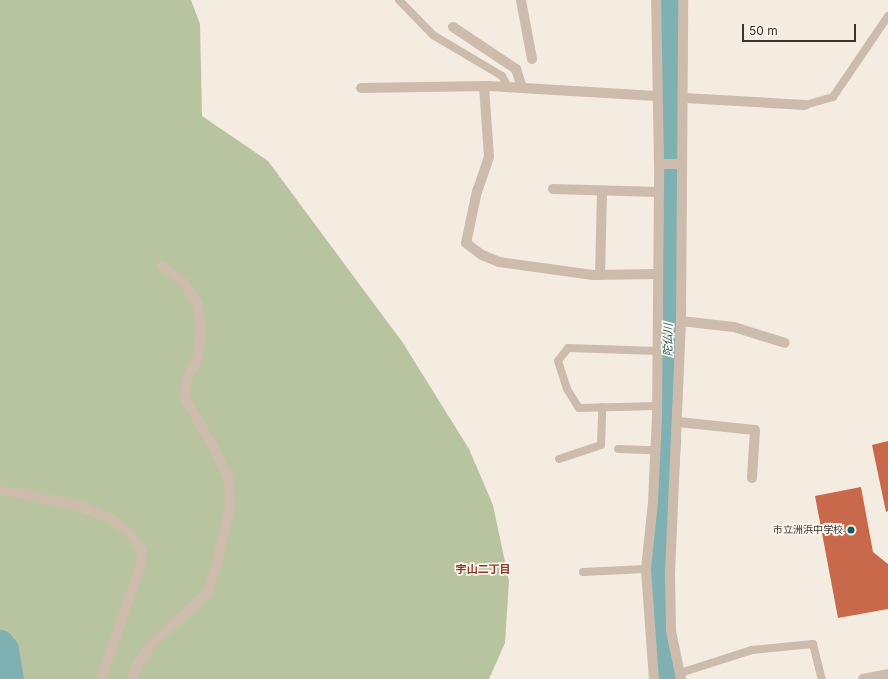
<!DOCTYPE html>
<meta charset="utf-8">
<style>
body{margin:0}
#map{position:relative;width:888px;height:679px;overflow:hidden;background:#f4ebe1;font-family:Inter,"Noto Sans JP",sans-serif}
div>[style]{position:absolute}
.green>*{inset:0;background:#b8c4a0}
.river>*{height:27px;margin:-13.5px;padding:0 13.5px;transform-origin:13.5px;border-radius:13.5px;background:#7fb0b2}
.building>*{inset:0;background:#c8694b}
.lane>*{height:8px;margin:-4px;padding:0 4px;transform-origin:4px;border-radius:4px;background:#cdbbac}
.street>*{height:10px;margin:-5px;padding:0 5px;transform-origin:5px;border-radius:5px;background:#cdbbac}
.dots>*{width:11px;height:11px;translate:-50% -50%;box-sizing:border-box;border:2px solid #fbf5ee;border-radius:50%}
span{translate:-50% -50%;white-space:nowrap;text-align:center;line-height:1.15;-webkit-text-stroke:3.5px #fbf5ee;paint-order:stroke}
.poi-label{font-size:10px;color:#3b302b}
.right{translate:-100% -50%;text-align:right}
.water-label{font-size:11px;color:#1f5a5e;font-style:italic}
.neighbourhood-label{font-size:11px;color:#8c3b22;font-weight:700}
.scale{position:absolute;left:742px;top:24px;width:114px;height:18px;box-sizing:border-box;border:2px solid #3b302b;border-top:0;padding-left:5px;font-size:12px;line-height:14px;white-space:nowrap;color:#3b302b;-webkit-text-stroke:3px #fbf5ee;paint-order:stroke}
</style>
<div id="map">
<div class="green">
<i style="clip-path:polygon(0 0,191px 0,200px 24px,202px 116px,268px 161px,403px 343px,469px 449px,493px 505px,509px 581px,505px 643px,489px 679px,0 679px)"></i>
</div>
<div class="river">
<i style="left:0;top:643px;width:8px;rotate:50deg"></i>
<i style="left:5px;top:649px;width:30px;rotate:81deg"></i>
<i style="left:669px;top:679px;width:24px;rotate:-107deg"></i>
<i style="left:662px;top:656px;width:85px;rotate:-92.7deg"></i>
<i style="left:658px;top:571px;width:132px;rotate:-86.1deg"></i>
<i style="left:667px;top:439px;width:439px;rotate:-89.5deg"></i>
</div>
<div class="building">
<i style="clip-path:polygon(888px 441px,888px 511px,886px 512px,872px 445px)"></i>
<i style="clip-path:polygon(861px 487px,873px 552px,888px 564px,888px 609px,838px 618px,815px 496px)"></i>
</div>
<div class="lane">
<i style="left:399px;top:0;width:49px;rotate:45.8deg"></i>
<i style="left:433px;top:35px;width:80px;rotate:30.7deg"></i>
<i style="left:502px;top:76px;width:13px;rotate:61deg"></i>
<i style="left:805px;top:105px;width:29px;rotate:-16deg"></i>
<i style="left:833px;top:97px;width:98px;rotate:-55.8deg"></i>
<i style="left:657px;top:351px;width:89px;rotate:-178.1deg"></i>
<i style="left:568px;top:348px;width:16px;rotate:128deg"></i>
<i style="left:558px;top:361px;width:29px;rotate:72deg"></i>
<i style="left:567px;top:389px;width:22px;rotate:58deg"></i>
<i style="left:579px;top:408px;width:78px;rotate:-1.5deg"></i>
<i style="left:618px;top:449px;width:37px;rotate:2deg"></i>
<i style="left:559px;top:459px;width:44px;rotate:-18.4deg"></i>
<i style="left:601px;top:445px;width:38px;rotate:-88deg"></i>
<i style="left:583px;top:572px;width:63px;rotate:-2.7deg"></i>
<i style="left:680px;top:673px;width:76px;rotate:-17.7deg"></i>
<i style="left:752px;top:650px;width:61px;rotate:-5.6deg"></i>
<i style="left:813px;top:644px;width:36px;rotate:76deg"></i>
</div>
<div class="street">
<i style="left:521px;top:0;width:60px;rotate:79.4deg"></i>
<i style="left:453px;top:27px;width:76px;rotate:33.7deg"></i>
<i style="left:516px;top:69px;width:20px;rotate:72deg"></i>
<i style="left:484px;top:86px;width:71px;rotate:86deg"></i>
<i style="left:489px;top:157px;width:36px;rotate:109deg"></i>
<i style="left:477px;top:191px;width:53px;rotate:101.9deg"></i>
<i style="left:466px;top:243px;width:20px;rotate:37deg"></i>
<i style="left:482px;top:255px;width:18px;rotate:22deg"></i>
<i style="left:499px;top:262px;width:95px;rotate:7.9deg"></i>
<i style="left:593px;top:275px;width:64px;rotate:-0.9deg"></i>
<i style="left:361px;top:88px;width:128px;rotate:-0.9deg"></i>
<i style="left:489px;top:86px;width:167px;rotate:3.4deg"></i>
<i style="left:684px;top:98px;width:121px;rotate:3.3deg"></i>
<i style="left:659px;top:164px;width:23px"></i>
<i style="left:553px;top:189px;width:105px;rotate:1.6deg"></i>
<i style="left:600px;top:275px;width:84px;rotate:-88.6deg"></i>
<i style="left:681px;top:321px;width:53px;rotate:6.5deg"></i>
<i style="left:734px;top:327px;width:53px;rotate:17.4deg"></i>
<i style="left:678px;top:422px;width:77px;rotate:5.9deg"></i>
<i style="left:755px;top:430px;width:48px;rotate:93.6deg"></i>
<i style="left:0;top:490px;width:77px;rotate:11.2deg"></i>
<i style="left:76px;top:505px;width:36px;rotate:21deg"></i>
<i style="left:110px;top:518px;width:22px;rotate:36deg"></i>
<i style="left:128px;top:531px;width:24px;rotate:54deg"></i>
<i style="left:142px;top:550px;width:14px;rotate:94deg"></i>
<i style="left:141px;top:564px;width:122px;rotate:109.2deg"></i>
<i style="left:132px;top:679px;width:17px;rotate:-69deg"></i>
<i style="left:138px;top:663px;width:22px;rotate:-54deg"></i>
<i style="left:151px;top:645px;width:76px;rotate:-42.9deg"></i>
<i style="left:207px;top:593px;width:24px;rotate:-71deg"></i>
<i style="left:215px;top:570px;width:65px;rotate:-76.6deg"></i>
<i style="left:230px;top:507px;width:27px;rotate:-92deg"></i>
<i style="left:229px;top:480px;width:33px;rotate:-115deg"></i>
<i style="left:215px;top:450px;width:60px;rotate:-120deg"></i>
<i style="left:185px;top:398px;width:17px;rotate:-87deg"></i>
<i style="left:186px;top:381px;width:27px;rotate:-63deg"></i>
<i style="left:198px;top:357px;width:27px;rotate:-84deg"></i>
<i style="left:201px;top:330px;width:25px;rotate:-97deg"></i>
<i style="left:198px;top:305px;width:26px;rotate:-122deg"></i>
<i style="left:184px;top:283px;width:28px;rotate:-142deg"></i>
<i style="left:654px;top:679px;width:110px;rotate:-94.2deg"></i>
<i style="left:646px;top:569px;width:67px;rotate:-84deg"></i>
<i style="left:653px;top:502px;width:84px;rotate:-87.3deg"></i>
<i style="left:657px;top:418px;width:254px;rotate:-89.5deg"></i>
<i style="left:659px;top:164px;width:164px;rotate:-91deg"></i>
<i style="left:681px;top:679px;width:49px;rotate:-101.8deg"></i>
<i style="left:671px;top:631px;width:58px;rotate:-91deg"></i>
<i style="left:670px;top:573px;width:252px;rotate:-87.5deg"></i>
<i style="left:681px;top:321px;width:321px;rotate:-89.6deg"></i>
<i style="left:863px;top:679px;width:25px;rotate:-11deg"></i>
</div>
<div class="dots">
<i style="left:851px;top:530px;background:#1f5a5e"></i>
</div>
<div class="poi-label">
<span class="right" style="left:843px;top:530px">市立洲浜中学校</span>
</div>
<div class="water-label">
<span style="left:668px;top:340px;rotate:-89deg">陀仏川</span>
</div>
<div class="neighbourhood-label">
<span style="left:483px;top:569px">宇山二丁目</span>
</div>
<div class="scale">50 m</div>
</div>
